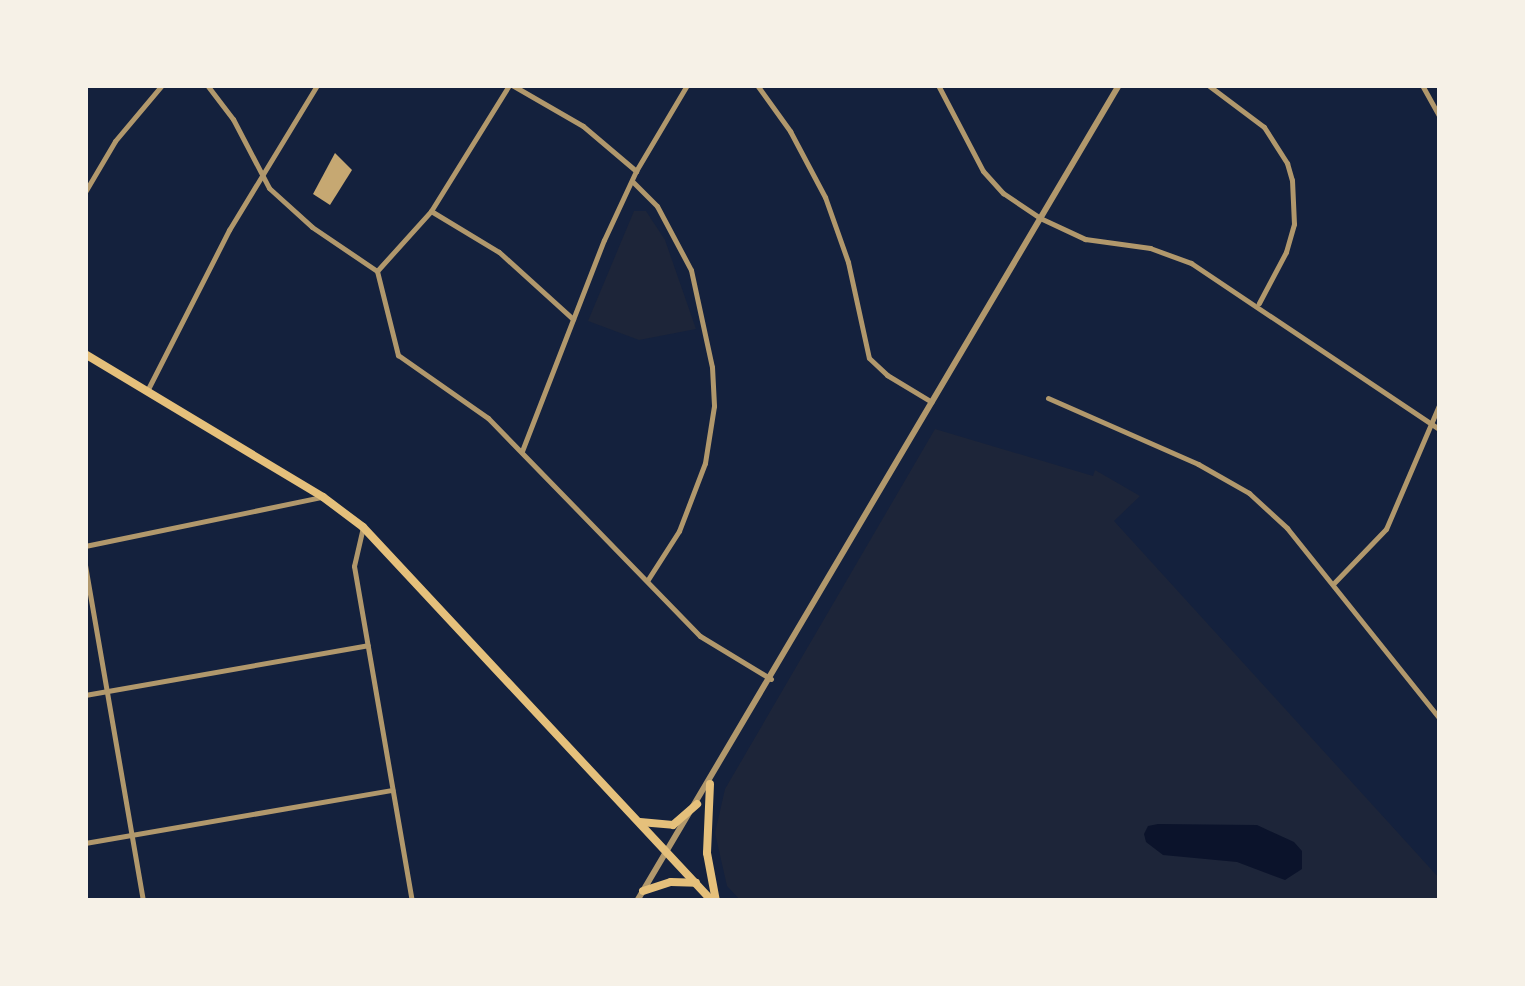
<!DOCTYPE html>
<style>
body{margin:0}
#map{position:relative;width:1525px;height:986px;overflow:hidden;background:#14213d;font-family:Arial,sans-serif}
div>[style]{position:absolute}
.green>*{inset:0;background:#1d2539}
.water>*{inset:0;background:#0b132b}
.building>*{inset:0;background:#c6a872}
.minor>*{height:5px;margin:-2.5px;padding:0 2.5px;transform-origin:2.5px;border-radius:2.5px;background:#b1986c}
.tertiary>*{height:6px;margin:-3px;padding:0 3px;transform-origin:3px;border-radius:3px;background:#b1986c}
.secondary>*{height:8px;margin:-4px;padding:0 4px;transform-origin:4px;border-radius:4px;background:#e5c07b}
span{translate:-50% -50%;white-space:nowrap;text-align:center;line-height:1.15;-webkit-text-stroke:10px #f6f1e7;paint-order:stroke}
.frame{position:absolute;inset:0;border:88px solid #f6f1e7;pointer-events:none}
</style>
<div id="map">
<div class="green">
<i style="clip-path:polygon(634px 211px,646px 211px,665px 240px,696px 329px,639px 340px,588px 321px)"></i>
<i style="clip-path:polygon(935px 429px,1093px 476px,1095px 470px,1140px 496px,1114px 521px,1440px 879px,1440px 901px,741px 901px,727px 886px,715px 833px,725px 789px)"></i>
</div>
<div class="water">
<i style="clip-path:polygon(1158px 824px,1257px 825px,1294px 842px,1302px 851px,1302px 869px,1285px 880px,1237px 862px,1163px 855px,1146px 842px,1144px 834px,1148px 826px)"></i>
</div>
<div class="building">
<i style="clip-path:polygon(335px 153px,352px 170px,330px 205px,313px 194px)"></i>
</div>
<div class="minor">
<i style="left:207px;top:85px;width:43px;rotate:52.6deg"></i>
<i style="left:233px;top:119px;width:78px;rotate:62.4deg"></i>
<i style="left:269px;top:188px;width:58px;rotate:42.2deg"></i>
<i style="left:312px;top:227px;width:78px;rotate:34.1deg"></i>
<i style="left:377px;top:271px;width:87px;rotate:76deg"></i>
<i style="left:398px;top:355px;width:110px;rotate:35deg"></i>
<i style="left:488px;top:418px;width:304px;rotate:45.8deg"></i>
<i style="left:700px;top:636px;width:83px;rotate:31.2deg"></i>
<i style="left:512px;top:85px;width:82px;rotate:30deg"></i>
<i style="left:583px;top:126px;width:70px;rotate:40.3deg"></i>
<i style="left:757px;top:85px;width:57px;rotate:54.3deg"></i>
<i style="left:790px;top:131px;width:75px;rotate:62.1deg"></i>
<i style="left:825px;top:197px;width:69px;rotate:70.5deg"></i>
<i style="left:848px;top:262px;width:98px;rotate:77.7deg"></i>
<i style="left:869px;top:358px;width:25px;rotate:43deg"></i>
<i style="left:887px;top:375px;width:52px;rotate:31deg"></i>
<i style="left:938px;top:85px;width:97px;rotate:62.4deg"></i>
<i style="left:983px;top:171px;width:30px;rotate:48deg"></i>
<i style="left:1003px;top:193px;width:45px;rotate:34deg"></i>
<i style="left:1040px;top:218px;width:50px;rotate:25deg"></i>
<i style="left:1085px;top:239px;width:66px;rotate:7.9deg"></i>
<i style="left:1150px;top:248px;width:44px;rotate:20.1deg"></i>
<i style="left:1191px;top:263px;width:300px;rotate:33.8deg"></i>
<i style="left:1208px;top:85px;width:70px;rotate:36.9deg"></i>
<i style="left:1264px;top:127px;width:43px;rotate:57.4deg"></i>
<i style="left:1287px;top:163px;width:18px;rotate:74deg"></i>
<i style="left:1292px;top:180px;width:44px;rotate:87.4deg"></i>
<i style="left:1294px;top:224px;width:29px;rotate:106deg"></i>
<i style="left:1286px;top:252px;width:58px;rotate:117.9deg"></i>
<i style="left:1422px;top:85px;width:37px;rotate:61deg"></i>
<i style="left:632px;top:181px;width:35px;rotate:45deg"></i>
<i style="left:657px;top:206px;width:72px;rotate:62deg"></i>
<i style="left:691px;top:270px;width:99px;rotate:77.8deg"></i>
<i style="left:712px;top:367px;width:39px;rotate:87deg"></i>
<i style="left:714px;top:406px;width:58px;rotate:99deg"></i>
<i style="left:705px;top:463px;width:73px;rotate:110.9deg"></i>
<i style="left:679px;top:531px;width:59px;rotate:122.6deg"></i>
<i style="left:85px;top:192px;width:59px;rotate:-59.5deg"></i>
<i style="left:115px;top:141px;width:73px;rotate:-50deg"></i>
<i style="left:431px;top:211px;width:79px;rotate:31.1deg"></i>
<i style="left:499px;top:252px;width:100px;rotate:42.2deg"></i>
<i style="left:377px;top:271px;width:81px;rotate:-48deg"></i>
<i style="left:431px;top:211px;width:148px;rotate:-58.2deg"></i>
<i style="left:147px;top:391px;width:181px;rotate:-63deg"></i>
<i style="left:229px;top:230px;width:170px;rotate:-58.7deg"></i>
<i style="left:1048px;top:398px;width:164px;rotate:23.7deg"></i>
<i style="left:1198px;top:464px;width:59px;rotate:29.6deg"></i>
<i style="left:1249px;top:493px;width:52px;rotate:42.6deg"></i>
<i style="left:1287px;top:528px;width:245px;rotate:51.3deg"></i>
<i style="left:522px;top:451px;width:226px;rotate:-68.8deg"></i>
<i style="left:604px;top:240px;width:76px;rotate:-65.1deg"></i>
<i style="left:636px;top:171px;width:100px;rotate:-59.3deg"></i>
<i style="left:363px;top:527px;width:40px;rotate:103deg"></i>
<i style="left:354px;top:566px;width:340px;rotate:80.2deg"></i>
<i style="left:85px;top:546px;width:242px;rotate:-11.7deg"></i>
<i style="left:85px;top:565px;width:341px;rotate:80.2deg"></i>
<i style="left:1333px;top:584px;width:76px;rotate:-46.1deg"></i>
<i style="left:1386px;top:529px;width:137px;rotate:-66.8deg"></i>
<i style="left:85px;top:695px;width:287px;rotate:-10deg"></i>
<i style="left:85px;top:843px;width:312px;rotate:-9.8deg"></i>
</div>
<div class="tertiary">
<i style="left:637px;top:901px;width:948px;rotate:-59.43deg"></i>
</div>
<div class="secondary">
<i style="left:85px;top:354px;width:278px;rotate:31deg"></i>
<i style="left:323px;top:497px;width:50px;rotate:36.9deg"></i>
<i style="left:363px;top:527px;width:512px;rotate:46.98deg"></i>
<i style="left:710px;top:784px;width:69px;rotate:92.5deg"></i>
<i style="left:707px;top:853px;width:49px;rotate:79.4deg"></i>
<i style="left:640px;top:822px;width:33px;rotate:5deg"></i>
<i style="left:673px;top:825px;width:32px;rotate:-41deg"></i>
<i style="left:643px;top:891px;width:29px;rotate:-18deg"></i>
<i style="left:671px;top:882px;width:25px;rotate:2deg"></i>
</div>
<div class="frame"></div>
</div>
